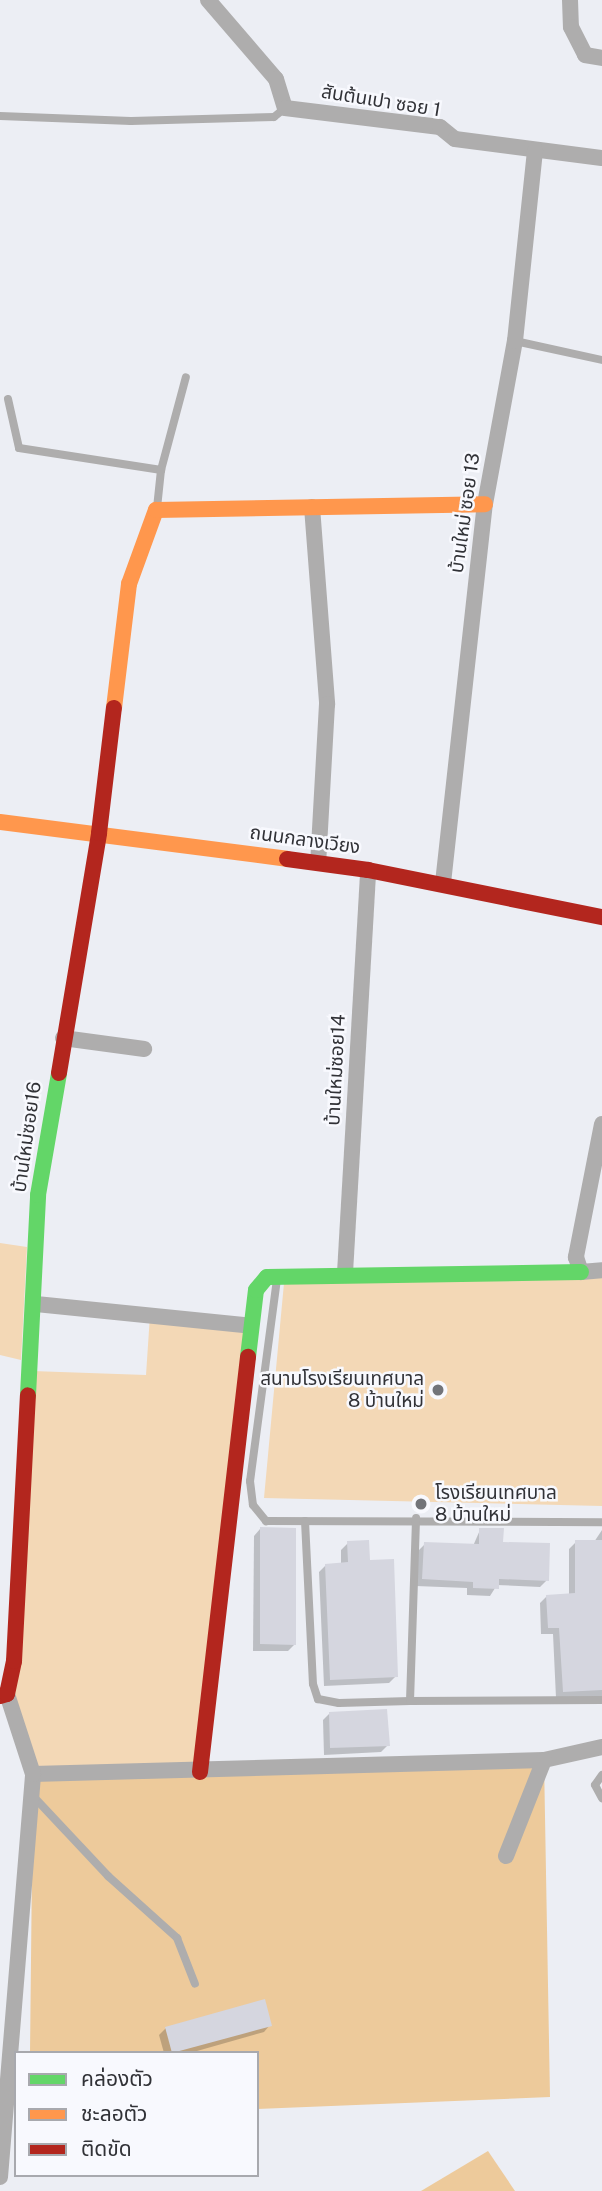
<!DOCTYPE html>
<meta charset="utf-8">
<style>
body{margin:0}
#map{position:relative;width:602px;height:2191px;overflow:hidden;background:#eceef4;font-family:"Public Sans","Noto Sans Thai",sans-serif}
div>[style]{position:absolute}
.green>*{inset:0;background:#f3d8b6}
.forest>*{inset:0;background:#edca9b}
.shadow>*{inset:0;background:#0003}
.building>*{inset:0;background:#d5d6df}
.lane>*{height:8px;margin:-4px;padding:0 4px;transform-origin:4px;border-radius:4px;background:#aeadad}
.street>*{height:16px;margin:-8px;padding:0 8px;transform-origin:8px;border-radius:8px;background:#aeadad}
.fast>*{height:16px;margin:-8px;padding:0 8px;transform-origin:8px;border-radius:8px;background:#63d668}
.slow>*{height:16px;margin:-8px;padding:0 8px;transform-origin:8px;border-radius:8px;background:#ff974d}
.jam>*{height:16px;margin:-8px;padding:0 8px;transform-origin:8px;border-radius:8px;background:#b3261e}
.dots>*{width:19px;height:19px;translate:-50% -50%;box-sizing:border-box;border:4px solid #f8f9fe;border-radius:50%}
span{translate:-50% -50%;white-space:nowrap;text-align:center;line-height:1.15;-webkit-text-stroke:5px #f8f9fe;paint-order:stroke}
.street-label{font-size:19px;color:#313237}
.poi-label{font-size:19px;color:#313237}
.right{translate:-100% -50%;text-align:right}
.left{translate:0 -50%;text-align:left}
.legend{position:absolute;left:14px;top:2051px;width:245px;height:126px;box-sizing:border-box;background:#f8f9fe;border:2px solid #a8a9ae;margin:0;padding:9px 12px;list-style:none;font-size:21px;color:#313237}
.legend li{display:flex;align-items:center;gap:14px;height:35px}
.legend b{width:35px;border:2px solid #a8a9ae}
</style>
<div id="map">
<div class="green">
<i style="clip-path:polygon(0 1243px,27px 1247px,21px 1360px,0 1355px)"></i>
<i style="clip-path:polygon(602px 1276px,602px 1506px,264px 1498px,284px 1283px)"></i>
<i style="clip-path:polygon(150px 1315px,251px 1326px,200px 1772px,33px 1774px,7px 1694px,32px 1371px,146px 1375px)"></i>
</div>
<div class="forest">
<i style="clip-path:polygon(544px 1760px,550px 2097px,257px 2109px,257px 2053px,30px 2053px,33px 1774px)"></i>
<i style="clip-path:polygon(488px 2151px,515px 2191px,421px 2191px)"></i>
</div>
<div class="shadow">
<i style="clip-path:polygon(260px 1529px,295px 1644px,288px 1651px,253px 1651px,254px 1536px)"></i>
<i style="clip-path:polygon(480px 1530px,547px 1580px,540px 1587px,497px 1585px,490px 1596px,467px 1595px,467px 1588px,416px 1586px,418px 1551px,425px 1544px,473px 1546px)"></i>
<i style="clip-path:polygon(602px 1530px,602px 1697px,556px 1698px,553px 1634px,541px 1634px,540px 1603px,547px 1596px,569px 1595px,569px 1549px,576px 1542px,594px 1542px)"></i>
<i style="clip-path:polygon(348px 1543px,368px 1562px,396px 1676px,389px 1683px,324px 1686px,319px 1572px,326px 1565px,341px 1565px,341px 1550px)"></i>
<i style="clip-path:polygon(330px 1713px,388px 1745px,381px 1752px,324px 1755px,323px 1720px)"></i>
<i style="clip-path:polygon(270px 2025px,264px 2032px,190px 2053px,164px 2053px,159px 2035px,166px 2028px)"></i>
</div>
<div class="building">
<i style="clip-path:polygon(260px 1527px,296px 1528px,296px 1645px,260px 1644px)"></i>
<i style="clip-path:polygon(479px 1528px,504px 1528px,503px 1542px,550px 1543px,549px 1581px,499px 1579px,499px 1589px,473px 1588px,473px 1582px,422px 1579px,424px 1542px,479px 1544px)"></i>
<i style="clip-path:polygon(369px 1540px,370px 1560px,394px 1559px,398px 1677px,330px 1680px,325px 1564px,348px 1562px,347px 1541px)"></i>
<i style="clip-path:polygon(575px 1540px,602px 1540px,602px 1690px,563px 1692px,559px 1628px,548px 1628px,546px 1595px,575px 1593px)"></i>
<i style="clip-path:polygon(387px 1709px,390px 1746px,330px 1748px,329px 1712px)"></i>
<i style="clip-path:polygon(265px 1999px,272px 2026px,172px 2053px,165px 2027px)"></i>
</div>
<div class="lane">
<i style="left:0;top:116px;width:131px;rotate:2.2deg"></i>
<i style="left:131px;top:121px;width:143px;rotate:-1.6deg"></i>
<i style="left:274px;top:117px;width:14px;rotate:-39deg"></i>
<i style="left:515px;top:341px;width:89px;rotate:12.3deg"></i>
<i style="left:8px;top:399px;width:50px;rotate:77.3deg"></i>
<i style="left:19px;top:448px;width:144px;rotate:8.8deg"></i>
<i style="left:157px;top:508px;width:38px;rotate:-84deg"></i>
<i style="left:161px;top:470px;width:96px;rotate:-75deg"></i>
<i style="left:277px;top:1279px;width:204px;rotate:97.6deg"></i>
<i style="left:250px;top:1481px;width:24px;rotate:83deg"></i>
<i style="left:253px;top:1505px;width:21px;rotate:51deg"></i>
<i style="left:266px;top:1521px;width:336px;rotate:0.2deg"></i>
<i style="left:305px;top:1521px;width:163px;rotate:87.2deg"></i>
<i style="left:313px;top:1684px;width:16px;rotate:72deg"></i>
<i style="left:318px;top:1699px;width:21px;rotate:11deg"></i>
<i style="left:339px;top:1703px;width:71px;rotate:-1.6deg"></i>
<i style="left:410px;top:1701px;width:183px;rotate:-88.1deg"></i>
<i style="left:410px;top:1701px;width:192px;rotate:-0.3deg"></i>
<i style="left:602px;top:1775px;width:12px;rotate:125deg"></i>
<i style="left:595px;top:1785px;width:15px;rotate:62deg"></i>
<i style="left:33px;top:1796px;width:110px;rotate:46.8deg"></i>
<i style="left:108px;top:1876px;width:93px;rotate:41.9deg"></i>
<i style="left:177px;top:1938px;width:49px;rotate:68.6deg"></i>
</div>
<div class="street">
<i style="left:208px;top:0;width:104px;rotate:49.3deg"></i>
<i style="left:276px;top:79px;width:30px;rotate:73deg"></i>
<i style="left:285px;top:108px;width:156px;rotate:7deg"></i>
<i style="left:440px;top:127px;width:19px;rotate:39deg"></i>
<i style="left:455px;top:139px;width:148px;rotate:7.4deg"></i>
<i style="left:570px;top:0;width:27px;rotate:88deg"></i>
<i style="left:571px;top:27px;width:31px;rotate:63deg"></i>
<i style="left:585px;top:55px;width:17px;rotate:10deg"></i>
<i style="left:312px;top:507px;width:198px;rotate:85.6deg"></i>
<i style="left:327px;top:704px;width:159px;rotate:93.2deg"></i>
<i style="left:443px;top:883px;width:381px;rotate:-83.7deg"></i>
<i style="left:485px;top:504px;width:166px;rotate:-79.6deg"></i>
<i style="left:515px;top:341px;width:192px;rotate:-84deg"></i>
<i style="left:63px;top:1038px;width:82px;rotate:7.7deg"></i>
<i style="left:602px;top:1124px;width:136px;rotate:101.1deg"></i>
<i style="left:576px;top:1257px;width:16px;rotate:72deg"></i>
<i style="left:581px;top:1272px;width:21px;rotate:-5deg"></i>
<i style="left:345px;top:1273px;width:404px;rotate:-86.7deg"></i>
<i style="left:36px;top:1304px;width:216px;rotate:5.8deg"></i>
<i style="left:33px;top:1774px;width:511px;rotate:-1.57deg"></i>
<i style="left:544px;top:1760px;width:59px;rotate:-12.6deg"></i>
<i style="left:506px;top:1856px;width:103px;rotate:-68.4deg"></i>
<i style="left:0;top:2177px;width:404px;rotate:-85.3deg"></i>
<i style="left:33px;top:1774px;width:84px;rotate:-108deg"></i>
</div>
<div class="fast">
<i style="left:248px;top:1357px;width:67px;rotate:-83.2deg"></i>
<i style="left:256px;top:1290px;width:17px;rotate:-50deg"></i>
<i style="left:267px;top:1277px;width:314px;rotate:-0.9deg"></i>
<i style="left:28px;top:1395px;width:200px;rotate:-87.1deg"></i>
<i style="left:38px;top:1195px;width:124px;rotate:-80.2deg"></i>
</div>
<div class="slow">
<i style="left:114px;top:708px;width:125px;rotate:-83.1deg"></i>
<i style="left:129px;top:584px;width:79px;rotate:-70deg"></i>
<i style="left:156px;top:510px;width:329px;rotate:-1deg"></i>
<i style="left:0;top:822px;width:289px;rotate:7.3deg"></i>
</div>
<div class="jam">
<i style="left:287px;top:859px;width:82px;rotate:7.7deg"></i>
<i style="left:368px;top:870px;width:239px;rotate:11.4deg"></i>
<i style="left:59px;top:1073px;width:243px;rotate:-80.5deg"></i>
<i style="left:99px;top:833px;width:126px;rotate:-83.2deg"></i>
<i style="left:0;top:1696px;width:7px;rotate:-16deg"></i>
<i style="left:7px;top:1694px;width:34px;rotate:-78deg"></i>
<i style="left:14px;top:1661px;width:266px;rotate:-87deg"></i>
<i style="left:200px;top:1772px;width:418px;rotate:-83.4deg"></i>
</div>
<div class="dots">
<i style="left:438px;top:1390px;background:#727479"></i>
<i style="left:421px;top:1504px;background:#727479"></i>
</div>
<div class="street-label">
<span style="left:381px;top:101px;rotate:9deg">สันต้นเปา ซอย 1</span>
<span style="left:465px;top:513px;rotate:-82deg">บ้านใหม่ ซอย 13</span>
<span style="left:305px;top:840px;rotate:8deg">ถนนกลางเวียง</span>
<span style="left:336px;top:1070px;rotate:-87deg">บ้านใหม่ซอย14</span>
<span style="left:27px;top:1137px;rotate:-82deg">บ้านใหม่ซอย16</span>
</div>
<div class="poi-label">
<span class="right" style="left:424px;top:1390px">สนามโรงเรียนเทศบาล<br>8 บ้านใหม่</span>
<span class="left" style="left:435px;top:1504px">โรงเรียนเทศบาล<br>8 บ้านใหม่</span>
</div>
<ul class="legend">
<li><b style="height:9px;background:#63d668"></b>คล่องตัว</li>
<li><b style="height:9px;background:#ff974d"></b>ชะลอตัว</li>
<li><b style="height:9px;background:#b3261e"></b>ติดขัด</li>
</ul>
</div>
